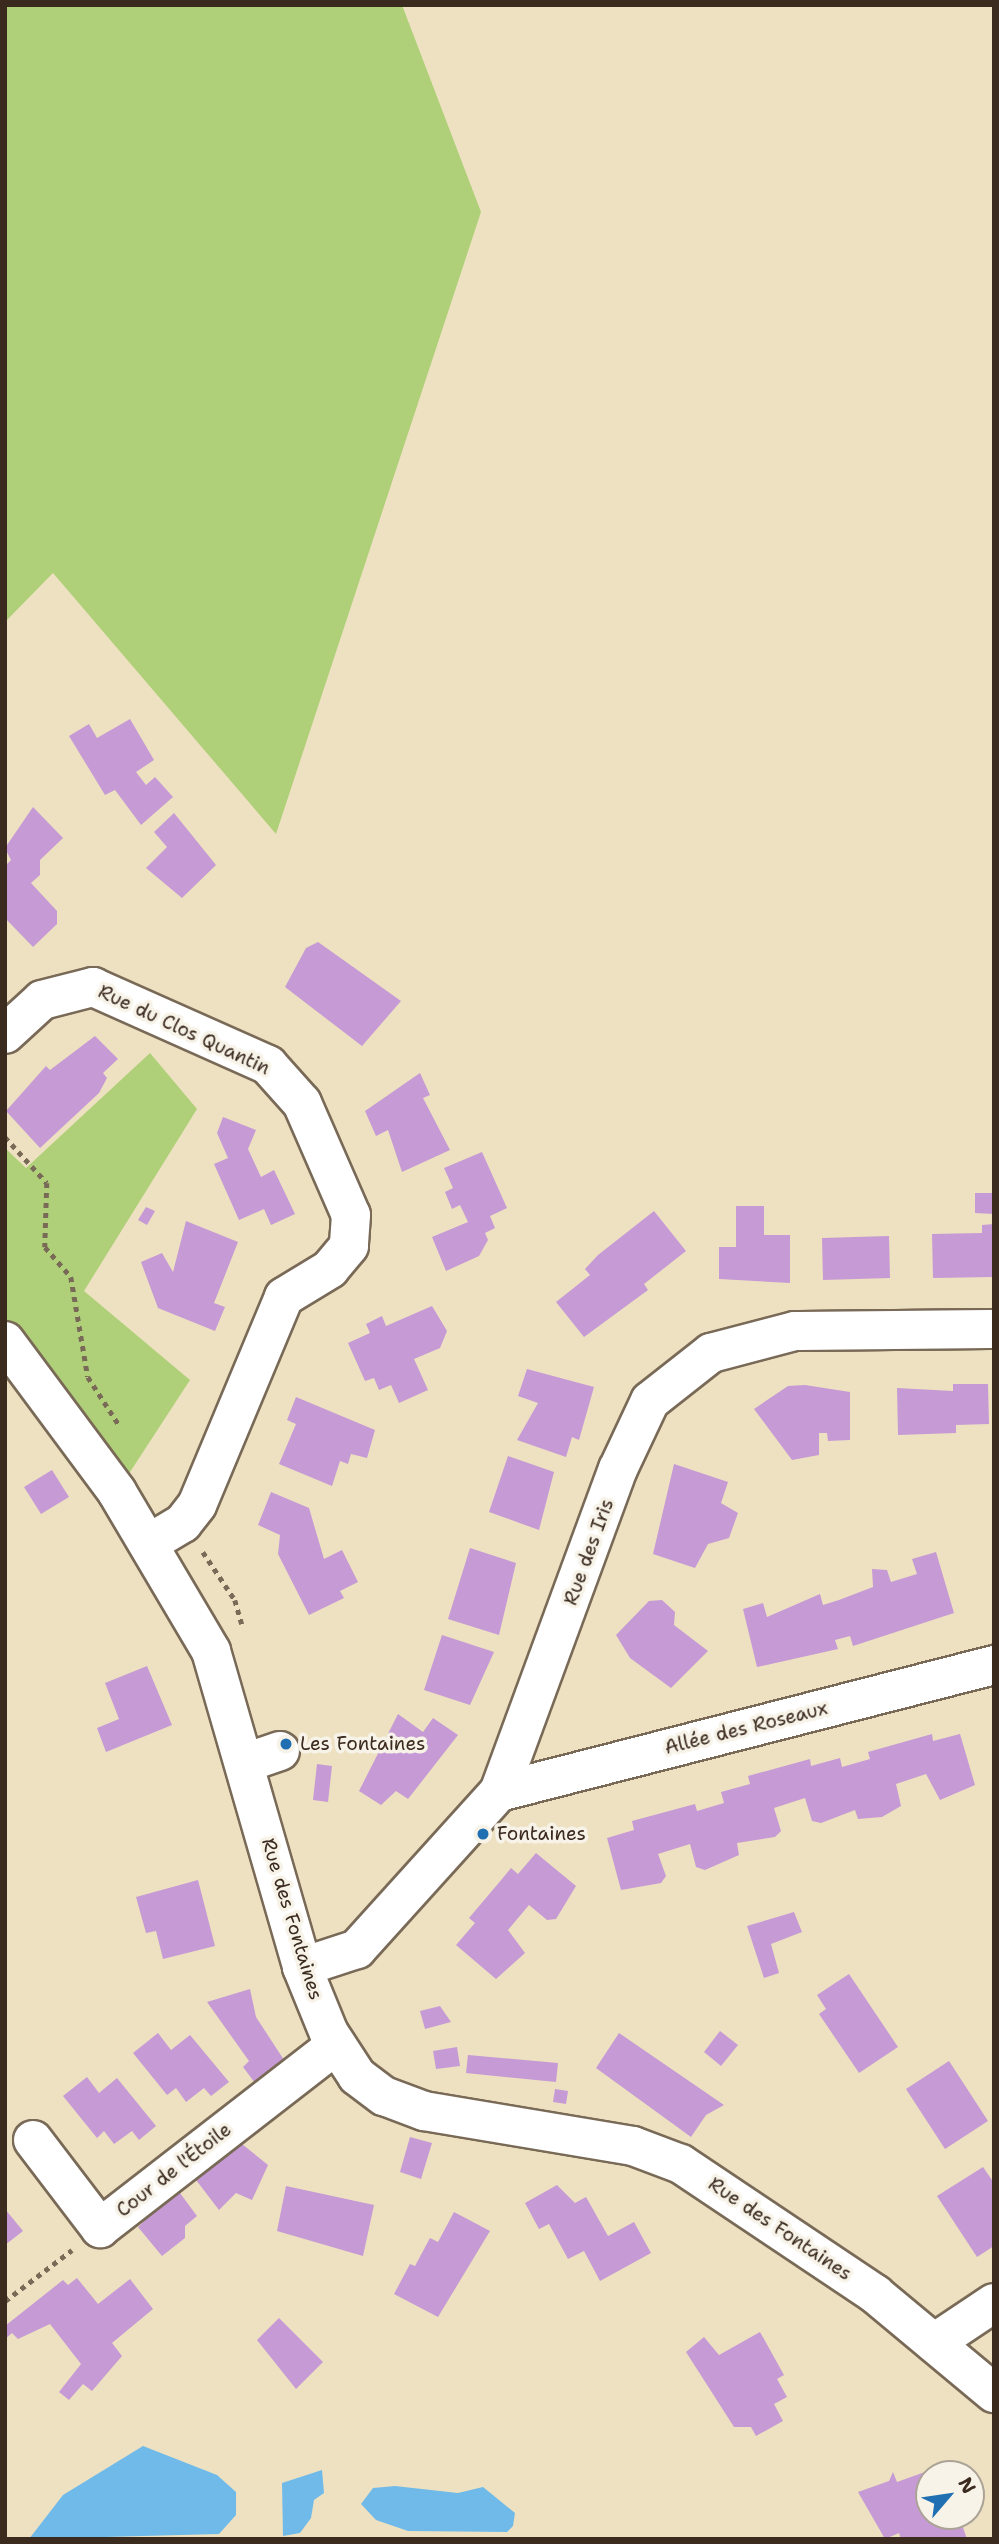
<!DOCTYPE html>
<meta charset="utf-8">
<style>
body{margin:0}
#map{position:relative;width:999px;height:2544px;overflow:hidden;background:#ede1c1;font-family:"Shantell Sans",sans-serif}
div>[style]{position:absolute}
.green>*{inset:0;background:#afd078}
.water>*{inset:0;background:#70bae9}
.building>*{inset:0;background:#c69ad5}
.path>*{height:4.5px;margin-top:-2.25px;transform-origin:0;background:repeating-linear-gradient(90deg,#796a57 0 5px,transparent 0 10px)}
.roads{filter:drop-shadow(2px 0 #796a57) drop-shadow(-2px 0 #796a57) drop-shadow(0 2px #796a57) drop-shadow(0 -2px #796a57)}
.minor>*{height:38px;margin:-19px;padding:0 19px;transform-origin:19px;border-radius:19px;background:#fff}
.dots>*{width:19px;height:19px;translate:-50% -50%;box-sizing:border-box;border:4px solid #f7f3e8;border-radius:50%}
span{translate:-50% -50%;white-space:nowrap;text-align:center;line-height:1.15;-webkit-text-stroke:7px #f7f3e8;paint-order:stroke}
.street-label{font-size:19px;color:#3b2a1e}
.poi-label{font-size:19px;color:#3b2a1e}
.left{translate:0 -50%;text-align:left}
.frame{position:absolute;inset:0;border:7px solid #3b2a1e;pointer-events:none}
.north{position:absolute;left:915px;top:2460px;width:70px;height:70px;box-sizing:border-box;background:#f7f3e8;border:2px solid #aca397;border-radius:50%;rotate:61deg;font-size:19px;font-weight:700;line-height:28px;text-align:center;color:#3b2a1e}
.north::after{content:'';display:block;margin:auto;width:24px;height:32px;background:#1f6fb2;clip-path:polygon(50% 0,100% 100%,50% 72%,0 100%)}
</style>
<div id="map">
<div class="green">
<i style="clip-path:polygon(5px 5px,402px 5px,481px 212px,276px 834px,53px 573px,5px 622px)"></i>
<i style="clip-path:polygon(150px 1053px,197px 1109px,84px 1291px,190px 1380px,117px 1492px,5px 1350px,5px 1148px,26px 1168px)"></i>
</div>
<div class="water">
<i style="clip-path:polygon(143px 2446px,217px 2475px,236px 2492px,236px 2515px,219px 2534px,29px 2539px,63px 2495px)"></i>
<i style="clip-path:polygon(322px 2470px,324px 2493px,314px 2500px,311px 2518px,300px 2533px,283px 2536px,282px 2483px)"></i>
<i style="clip-path:polygon(395px 2486px,458px 2493px,483px 2487px,515px 2513px,513px 2526px,507px 2532px,408px 2531px,376px 2520px,361px 2504px,373px 2488px)"></i>
</div>
<div class="building">
<i style="clip-path:polygon(130px 719px,154px 760px,136px 772px,146px 785px,155px 777px,173px 797px,141px 825px,115px 790px,105px 795px,69px 736px,89px 724px,97px 738px)"></i>
<i style="clip-path:polygon(33px 807px,63px 838px,40px 860px,40px 875px,31px 883px,57px 911px,57px 924px,33px 947px,5px 918px,5px 866px,11px 860px,5px 848px)"></i>
<i style="clip-path:polygon(174px 813px,216px 865px,182px 898px,146px 868px,167px 847px,154px 832px)"></i>
<i style="clip-path:polygon(318px 942px,401px 1001px,362px 1046px,285px 987px,306px 948px)"></i>
<i style="clip-path:polygon(95px 1036px,118px 1059px,103px 1073px,107px 1078px,99px 1093px,40px 1148px,6px 1111px,46px 1066px,50px 1070px)"></i>
<i style="clip-path:polygon(420px 1073px,430px 1095px,423px 1098px,450px 1150px,402px 1172px,388px 1130px,376px 1136px,365px 1111px)"></i>
<i style="clip-path:polygon(223px 1117px,256px 1130px,248px 1149px,261px 1177px,274px 1170px,295px 1214px,271px 1225px,264px 1209px,239px 1220px,214px 1164px,228px 1158px,217px 1133px)"></i>
<i style="clip-path:polygon(482px 1152px,507px 1208px,490px 1216px,495px 1228px,485px 1233px,488px 1240px,479px 1256px,446px 1271px,432px 1237px,468px 1222px,460px 1205px,452px 1209px,445px 1192px,453px 1188px,444px 1168px)"></i>
<i style="clip-path:polygon(975px 1193px,994px 1193px,994px 1214px,975px 1213px)"></i>
<i style="clip-path:polygon(736px 1206px,764px 1206px,764px 1235px,790px 1235px,790px 1283px,719px 1279px,719px 1247px,736px 1247px)"></i>
<i style="clip-path:polygon(146px 1207px,155px 1211px,147px 1225px,138px 1220px)"></i>
<i style="clip-path:polygon(654px 1211px,686px 1251px,644px 1284px,648px 1290px,584px 1337px,556px 1302px,590px 1275px,585px 1269px,598px 1255px)"></i>
<i style="clip-path:polygon(186px 1221px,238px 1242px,214px 1303px,225px 1307px,215px 1331px,158px 1308px,141px 1262px,162px 1253px,173px 1272px)"></i>
<i style="clip-path:polygon(994px 1224px,994px 1277px,933px 1278px,932px 1234px,982px 1233px,982px 1225px)"></i>
<i style="clip-path:polygon(889px 1236px,890px 1278px,823px 1280px,822px 1238px)"></i>
<i style="clip-path:polygon(432px 1306px,447px 1331px,440px 1348px,414px 1359px,428px 1390px,399px 1403px,391px 1385px,379px 1390px,374px 1378px,365px 1381px,348px 1343px,370px 1333px,366px 1324px,382px 1316px,386px 1326px)"></i>
<i style="clip-path:polygon(527px 1369px,594px 1387px,579px 1440px,572px 1437px,566px 1457px,517px 1440px,538px 1403px,518px 1396px)"></i>
<i style="clip-path:polygon(953px 1384px,988px 1384px,989px 1424px,956px 1425px,956px 1433px,898px 1435px,897px 1388px,953px 1391px)"></i>
<i style="clip-path:polygon(805px 1385px,850px 1392px,850px 1440px,828px 1441px,827px 1433px,819px 1433px,819px 1455px,792px 1460px,754px 1409px,788px 1386px)"></i>
<i style="clip-path:polygon(296px 1397px,375px 1430px,367px 1458px,351px 1454px,348px 1464px,340px 1461px,332px 1486px,279px 1464px,296px 1424px,287px 1420px)"></i>
<i style="clip-path:polygon(508px 1456px,554px 1472px,539px 1530px,489px 1512px)"></i>
<i style="clip-path:polygon(674px 1464px,728px 1482px,721px 1503px,738px 1513px,729px 1538px,708px 1544px,695px 1568px,653px 1554px)"></i>
<i style="clip-path:polygon(52px 1470px,69px 1497px,41px 1514px,24px 1487px)"></i>
<i style="clip-path:polygon(271px 1492px,309px 1508px,324px 1559px,342px 1550px,358px 1582px,340px 1591px,344px 1598px,309px 1615px,278px 1554px,280px 1535px,258px 1525px)"></i>
<i style="clip-path:polygon(470px 1548px,516px 1563px,499px 1635px,448px 1619px)"></i>
<i style="clip-path:polygon(936px 1552px,954px 1613px,853px 1646px,850px 1636px,835px 1640px,838px 1649px,757px 1667px,743px 1609px,763px 1603px,767px 1617px,820px 1594px,823px 1605px,839px 1600px,873px 1587px,872px 1569px,887px 1570px,891px 1582px,917px 1574px,912px 1559px)"></i>
<i style="clip-path:polygon(662px 1600px,675px 1612px,674px 1625px,708px 1651px,671px 1688px,630px 1658px,616px 1635px,649px 1601px)"></i>
<i style="clip-path:polygon(442px 1635px,494px 1652px,470px 1705px,424px 1690px)"></i>
<i style="clip-path:polygon(147px 1666px,172px 1725px,106px 1752px,97px 1728px,119px 1719px,105px 1683px)"></i>
<i style="clip-path:polygon(398px 1714px,423px 1732px,433px 1718px,458px 1735px,408px 1799px,396px 1791px,381px 1805px,359px 1791px)"></i>
<i style="clip-path:polygon(932px 1734px,933px 1741px,960px 1734px,975px 1785px,940px 1800px,926px 1774px,896px 1784px,901px 1806px,882px 1817px,858px 1819px,855px 1810px,821px 1823px,812px 1821px,805px 1798px,774px 1808px,781px 1831px,775px 1837px,737px 1843px,739px 1855px,705px 1870px,696px 1867px,690px 1844px,658px 1854px,666px 1876px,661px 1883px,621px 1890px,607px 1838px,634px 1830px,632px 1821px,695px 1804px,697px 1811px,724px 1803px,721px 1792px,750px 1784px,748px 1776px,810px 1759px,811px 1766px,840px 1758px,842px 1767px,870px 1759px,868px 1752px)"></i>
<i style="clip-path:polygon(317px 1764px,332px 1766px,328px 1802px,313px 1800px)"></i>
<i style="clip-path:polygon(536px 1853px,576px 1886px,556px 1919px,547px 1920px,529px 1905px,508px 1930px,525px 1953px,496px 1979px,456px 1945px,475px 1923px,469px 1918px,502px 1879px,511px 1868px,518px 1874px)"></i>
<i style="clip-path:polygon(198px 1880px,215px 1946px,163px 1959px,156px 1931px,146px 1933px,136px 1897px)"></i>
<i style="clip-path:polygon(794px 1912px,802px 1932px,771px 1944px,779px 1973px,764px 1978px,747px 1926px)"></i>
<i style="clip-path:polygon(849px 1974px,898px 2047px,859px 2073px,819px 2014px,826px 2009px,817px 1995px)"></i>
<i style="clip-path:polygon(250px 1989px,256px 2017px,284px 2060px,255px 2083px,243px 2067px,249px 2061px,207px 2002px)"></i>
<i style="clip-path:polygon(440px 2006px,451px 2022px,425px 2029px,420px 2011px)"></i>
<i style="clip-path:polygon(720px 2031px,738px 2045px,721px 2066px,704px 2052px)"></i>
<i style="clip-path:polygon(158px 2033px,171px 2050px,190px 2035px,229px 2082px,211px 2096px,204px 2088px,186px 2102px,176px 2088px,167px 2095px,133px 2053px)"></i>
<i style="clip-path:polygon(619px 2033px,724px 2105px,706px 2115px,691px 2137px,596px 2068px)"></i>
<i style="clip-path:polygon(457px 2047px,460px 2066px,436px 2069px,433px 2051px)"></i>
<i style="clip-path:polygon(468px 2055px,558px 2063px,556px 2082px,466px 2073px)"></i>
<i style="clip-path:polygon(949px 2061px,988px 2121px,945px 2149px,906px 2089px)"></i>
<i style="clip-path:polygon(87px 2077px,99px 2093px,117px 2078px,156px 2126px,139px 2140px,132px 2131px,114px 2144px,104px 2131px,97px 2138px,63px 2096px)"></i>
<i style="clip-path:polygon(555px 2089px,568px 2091px,566px 2104px,553px 2102px)"></i>
<i style="clip-path:polygon(410px 2137px,432px 2143px,421px 2179px,400px 2172px)"></i>
<i style="clip-path:polygon(237px 2140px,268px 2165px,252px 2200px,236px 2193px,219px 2210px,196px 2180px)"></i>
<i style="clip-path:polygon(983px 2167px,994px 2183px,994px 2246px,977px 2257px,937px 2196px)"></i>
<i style="clip-path:polygon(557px 2185px,575px 2203px,586px 2197px,608px 2236px,634px 2222px,651px 2253px,600px 2281px,584px 2251px,568px 2259px,549px 2224px,539px 2229px,525px 2203px)"></i>
<i style="clip-path:polygon(286px 2186px,374px 2205px,363px 2256px,277px 2231px)"></i>
<i style="clip-path:polygon(177px 2189px,197px 2216px,185px 2226px,185px 2238px,162px 2256px,138px 2227px)"></i>
<i style="clip-path:polygon(5px 2209px,23px 2231px,5px 2245px)"></i>
<i style="clip-path:polygon(454px 2212px,490px 2231px,438px 2317px,394px 2294px,410px 2264px,415px 2266px,430px 2238px,438px 2242px)"></i>
<i style="clip-path:polygon(77px 2278px,98px 2304px,130px 2279px,153px 2309px,112px 2343px,122px 2356px,92px 2391px,83px 2384px,69px 2400px,59px 2392px,81px 2364px,50px 2324px,18px 2339px,12px 2333px,5px 2339px,5px 2326px,63px 2280px,68px 2285px)"></i>
<i style="clip-path:polygon(279px 2318px,323px 2362px,296px 2389px,257px 2340px)"></i>
<i style="clip-path:polygon(760px 2332px,784px 2375px,777px 2379px,787px 2397px,774px 2404px,783px 2421px,756px 2436px,751px 2427px,734px 2427px,686px 2352px,704px 2337px,719px 2355px)"></i>
<i style="clip-path:polygon(893px 2472px,897px 2482px,925px 2472px,929px 2516px,959px 2516px,967px 2539px,901px 2539px,899px 2533px,885px 2539px,858px 2492px,889px 2481px)"></i>
</div>
<div class="path">
<i style="left:5px;top:1137px;width:62px;rotate:47.6deg"></i>
<i style="left:47px;top:1183px;width:64px;rotate:91.8deg"></i>
<i style="left:45px;top:1247px;width:40px;rotate:49deg"></i>
<i style="left:71px;top:1277px;width:101px;rotate:80.4deg"></i>
<i style="left:88px;top:1377px;width:57px;rotate:57.1deg"></i>
<i style="left:203px;top:1552px;width:58px;rotate:56.3deg"></i>
<i style="left:235px;top:1600px;width:25px;rotate:74deg"></i>
<i style="left:5px;top:2301px;width:84px;rotate:-37.3deg"></i>
</div>
<div class="roads">
<div class="minor">
<i style="left:5px;top:1034px;width:50px;rotate:-42.6deg"></i>
<i style="left:42px;top:1000px;width:53px;rotate:-14.3deg"></i>
<i style="left:93px;top:987px;width:192px;rotate:24deg"></i>
<i style="left:268px;top:1065px;width:51px;rotate:48.2deg"></i>
<i style="left:302px;top:1103px;width:122px;rotate:66.4deg"></i>
<i style="left:351px;top:1215px;width:31px;rotate:94deg"></i>
<i style="left:349px;top:1246px;width:30px;rotate:130deg"></i>
<i style="left:330px;top:1269px;width:54px;rotate:148.7deg"></i>
<i style="left:284px;top:1297px;width:225px;rotate:112.7deg"></i>
<i style="left:197px;top:1505px;width:23px;rotate:128deg"></i>
<i style="left:183px;top:1523px;width:39px;rotate:149deg"></i>
<i style="left:5px;top:1341px;width:188px;rotate:53.4deg"></i>
<i style="left:117px;top:1492px;width:185px;rotate:59.4deg"></i>
<i style="left:211px;top:1651px;width:329px;rotate:73.9deg"></i>
<i style="left:302px;top:1967px;width:71px;rotate:67.8deg"></i>
<i style="left:329px;top:2033px;width:51px;rotate:56.9deg"></i>
<i style="left:357px;top:2076px;width:34px;rotate:37deg"></i>
<i style="left:384px;top:2096px;width:43px;rotate:20.6deg"></i>
<i style="left:424px;top:2111px;width:212px;rotate:9.5deg"></i>
<i style="left:633px;top:2146px;width:51px;rotate:20.6deg"></i>
<i style="left:681px;top:2164px;width:234px;rotate:33.8deg"></i>
<i style="left:875px;top:2294px;width:155px;rotate:39.8deg"></i>
<i style="left:245px;top:1763px;width:37px;rotate:-19deg"></i>
<i style="left:499px;top:1792px;width:511px;rotate:-14.39deg"></i>
<i style="left:302px;top:1967px;width:58px;rotate:-18.1deg"></i>
<i style="left:357px;top:1949px;width:212px;rotate:-47.9deg"></i>
<i style="left:499px;top:1792px;width:344px;rotate:-69.8deg"></i>
<i style="left:618px;top:1469px;width:75px;rotate:-64.8deg"></i>
<i style="left:650px;top:1401px;width:78px;rotate:-38.2deg"></i>
<i style="left:711px;top:1353px;width:87px;rotate:-14.7deg"></i>
<i style="left:795px;top:1331px;width:199px;rotate:-0.6deg"></i>
<i style="left:33px;top:2140px;width:111px;rotate:52.7deg"></i>
<i style="left:100px;top:2228px;width:299px;rotate:-37.8deg"></i>
<i style="left:934px;top:2343px;width:72px;rotate:-33.7deg"></i>
</div>
</div>
<div class="dots">
<i style="left:286px;top:1744px;background:#1f6fb2"></i>
<i style="left:483px;top:1834px;background:#1f6fb2"></i>
</div>
<div class="street-label">
<span style="left:184px;top:1030px;rotate:25deg">Rue du Clos Quantin</span>
<span style="left:589px;top:1552px;rotate:-70deg">Rue des Iris</span>
<span style="left:746px;top:1728px;rotate:-14deg">Allée des Roseaux</span>
<span style="left:292px;top:1919px;rotate:73deg">Rue des Fontaines</span>
<span style="left:174px;top:2170px;rotate:-38deg">Cour de l'Étoile</span>
<span style="left:780px;top:2229px;rotate:34deg">Rue des Fontaines</span>
</div>
<div class="poi-label">
<span class="left" style="left:300px;top:1744px">Les Fontaines</span>
<span class="left" style="left:497px;top:1834px">Fontaines</span>
</div>
<div class="frame"></div>
<div class="north">N</div>
</div>
